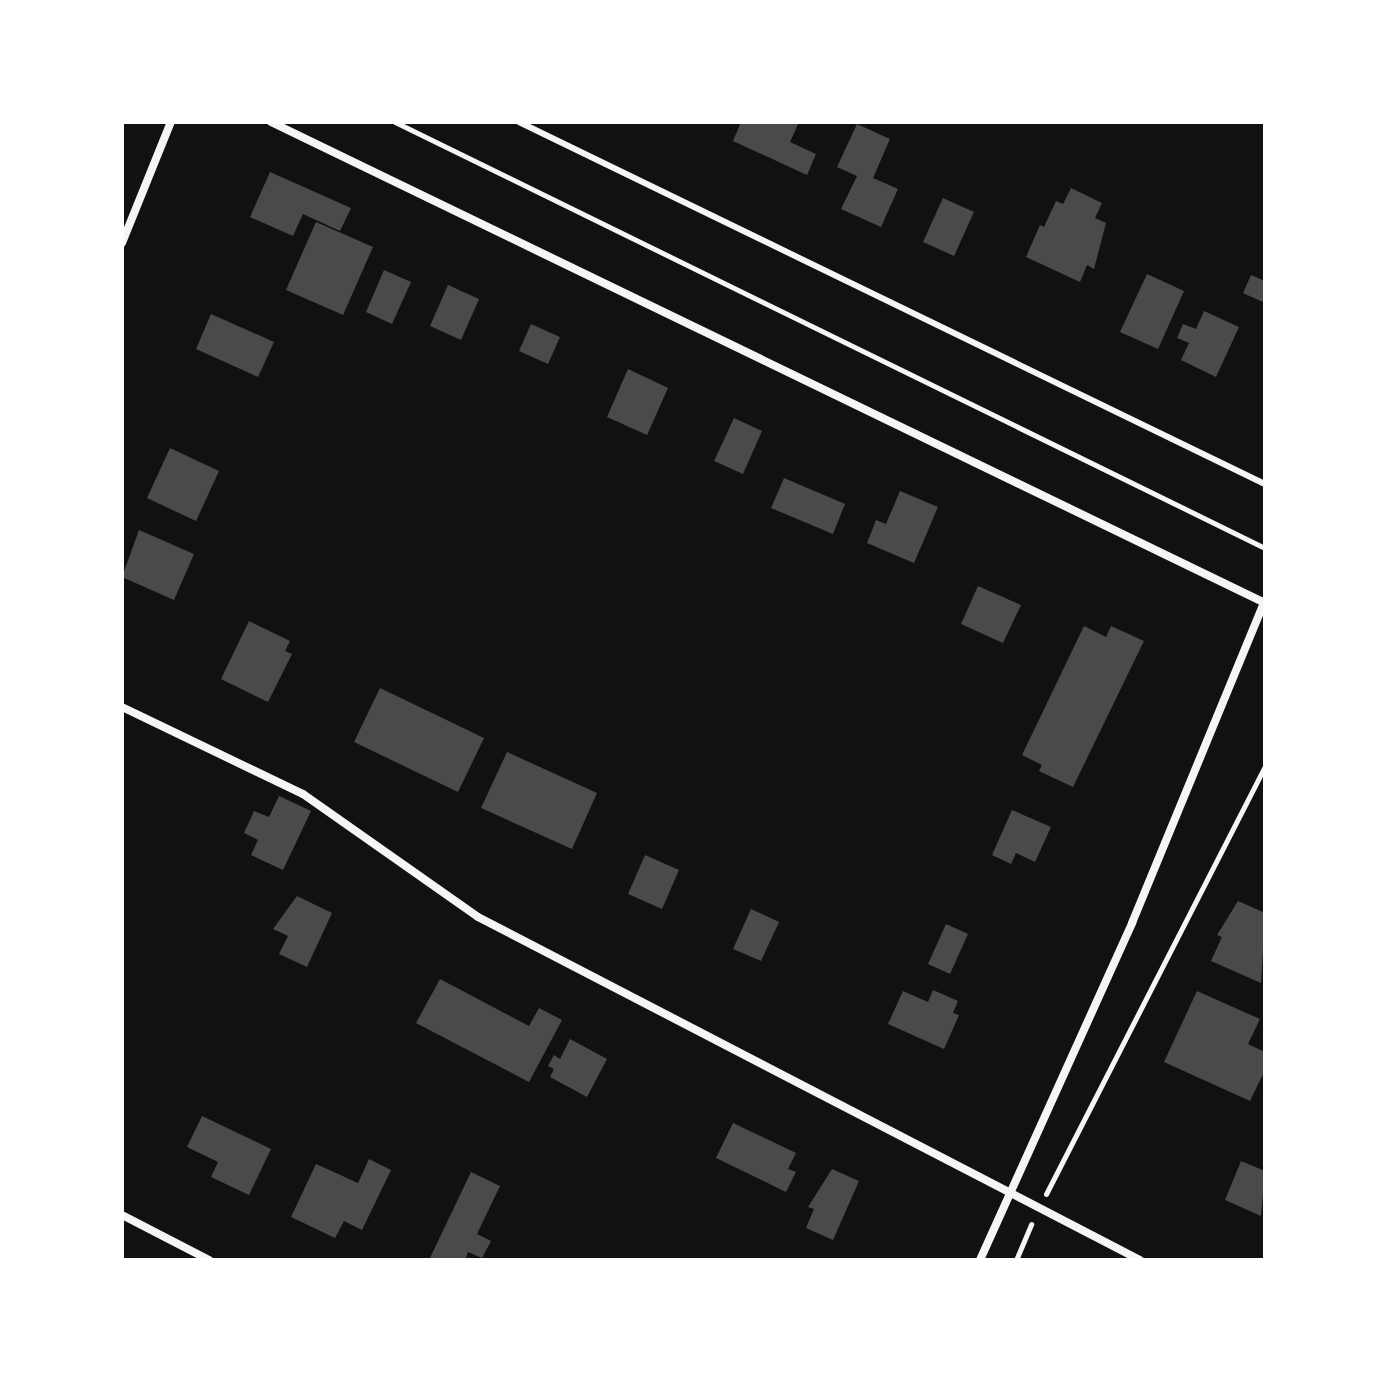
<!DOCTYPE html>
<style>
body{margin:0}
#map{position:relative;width:1387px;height:1382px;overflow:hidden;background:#111;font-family:"Noto Sans",sans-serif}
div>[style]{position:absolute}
.building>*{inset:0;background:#4a4a4a}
.path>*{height:5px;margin:-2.5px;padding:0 2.5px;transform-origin:2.5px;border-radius:2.5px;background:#f5f5f5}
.service>*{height:6px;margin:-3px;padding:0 3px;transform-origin:3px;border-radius:3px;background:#f5f5f5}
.minor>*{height:8px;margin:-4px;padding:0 4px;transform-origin:4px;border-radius:4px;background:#f5f5f5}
span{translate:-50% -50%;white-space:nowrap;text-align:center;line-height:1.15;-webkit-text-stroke:8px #fff;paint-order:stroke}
.frame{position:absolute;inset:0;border:124px solid #fff;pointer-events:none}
</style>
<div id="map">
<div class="building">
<i style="clip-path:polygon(741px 122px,799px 122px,790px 142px,816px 154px,807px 175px,733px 141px)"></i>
<i style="clip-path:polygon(857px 124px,890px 139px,873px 178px,898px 189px,881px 227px,841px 209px,857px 176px,837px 167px)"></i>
<i style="clip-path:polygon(270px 172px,351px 208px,340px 231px,303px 214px,293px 236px,250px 217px)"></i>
<i style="clip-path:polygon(1071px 188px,1102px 203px,1095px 218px,1106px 223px,1094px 269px,1087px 265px,1080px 282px,1026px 257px,1040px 225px,1044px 227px,1056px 201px,1063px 204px)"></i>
<i style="clip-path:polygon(943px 198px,974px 212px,954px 256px,923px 242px)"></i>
<i style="clip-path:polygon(316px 222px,373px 247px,343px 315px,286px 290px)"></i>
<i style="clip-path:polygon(384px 270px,411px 282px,392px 324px,366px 312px)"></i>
<i style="clip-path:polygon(1147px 274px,1184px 291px,1158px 349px,1120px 332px)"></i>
<i style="clip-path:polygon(1251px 275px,1265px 281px,1265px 303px,1243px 293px)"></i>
<i style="clip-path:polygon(448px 285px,479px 299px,461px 340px,430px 326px)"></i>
<i style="clip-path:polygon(1204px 311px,1239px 327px,1216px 377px,1181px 360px,1189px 343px,1177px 338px,1183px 324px,1196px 329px)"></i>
<i style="clip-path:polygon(211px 314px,274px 342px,258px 377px,196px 349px)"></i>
<i style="clip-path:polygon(531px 324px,560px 337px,548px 364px,519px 351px)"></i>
<i style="clip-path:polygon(628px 369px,668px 388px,647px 435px,607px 417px)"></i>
<i style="clip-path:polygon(734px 418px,762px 431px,743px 474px,714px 461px)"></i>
<i style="clip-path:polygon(170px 448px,219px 471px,196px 521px,147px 498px)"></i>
<i style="clip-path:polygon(784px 478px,845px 504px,833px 534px,771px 508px)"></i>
<i style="clip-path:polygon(900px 491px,938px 507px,914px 563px,867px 543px,876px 520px,886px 524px)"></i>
<i style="clip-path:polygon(139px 530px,194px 554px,174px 600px,122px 577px)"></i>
<i style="clip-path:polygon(978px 586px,1021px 605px,1003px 643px,961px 624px)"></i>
<i style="clip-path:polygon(249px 621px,290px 641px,285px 651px,292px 654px,268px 702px,221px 679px)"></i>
<i style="clip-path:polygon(1084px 626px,1106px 637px,1111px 626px,1144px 641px,1073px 787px,1039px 771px,1042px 765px,1022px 755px)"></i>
<i style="clip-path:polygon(380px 688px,484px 738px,458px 792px,354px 742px)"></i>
<i style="clip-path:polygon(507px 752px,597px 793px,572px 849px,481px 808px)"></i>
<i style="clip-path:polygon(279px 796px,311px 811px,283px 870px,251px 855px,258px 840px,244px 833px,254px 811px,269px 817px)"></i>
<i style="clip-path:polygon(1012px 810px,1051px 827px,1035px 862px,1016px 853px,1011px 864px,992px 855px)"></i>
<i style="clip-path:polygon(645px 855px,679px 870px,662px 909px,628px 894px)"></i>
<i style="clip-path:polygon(297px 896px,332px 913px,307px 967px,279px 954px,288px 936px,273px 929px)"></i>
<i style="clip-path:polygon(1238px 901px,1265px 913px,1261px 983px,1211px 961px,1222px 937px,1217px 935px)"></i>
<i style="clip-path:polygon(751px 909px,779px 922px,761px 961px,733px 949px)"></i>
<i style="clip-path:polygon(946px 924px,968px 934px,950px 974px,928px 964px)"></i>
<i style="clip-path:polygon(440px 979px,529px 1026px,539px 1008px,562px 1020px,529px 1082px,416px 1023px)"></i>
<i style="clip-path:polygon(933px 990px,958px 1001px,953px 1013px,959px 1015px,944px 1049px,888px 1024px,903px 991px,928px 1002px)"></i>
<i style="clip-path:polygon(1197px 991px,1260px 1019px,1248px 1044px,1265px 1052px,1265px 1070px,1250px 1101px,1164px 1062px)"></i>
<i style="clip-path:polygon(570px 1039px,607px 1059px,587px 1097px,550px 1077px,554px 1069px,548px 1066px,554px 1055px,560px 1059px)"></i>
<i style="clip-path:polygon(202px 1116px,271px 1149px,249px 1195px,211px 1177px,218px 1162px,187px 1147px)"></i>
<i style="clip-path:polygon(733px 1123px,796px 1153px,788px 1169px,796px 1172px,786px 1192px,716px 1158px)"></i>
<i style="clip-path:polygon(369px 1159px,391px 1170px,362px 1230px,344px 1221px,335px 1238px,291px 1217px,316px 1164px,358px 1183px)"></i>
<i style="clip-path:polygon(1241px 1161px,1265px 1171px,1261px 1216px,1225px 1200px)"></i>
<i style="clip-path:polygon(832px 1169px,859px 1181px,833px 1240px,806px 1228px,814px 1209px,808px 1207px)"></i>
<i style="clip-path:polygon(471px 1172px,500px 1186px,477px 1234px,491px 1241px,482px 1258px,468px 1252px,465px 1260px,429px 1260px)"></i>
</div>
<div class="path">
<i style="left:395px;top:122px;width:969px;rotate:26.09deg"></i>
<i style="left:1046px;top:1194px;width:481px;rotate:-62.9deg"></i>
<i style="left:1016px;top:1260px;width:39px;rotate:-67deg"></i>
</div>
<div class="service">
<i style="left:519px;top:122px;width:829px;rotate:25.89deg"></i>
</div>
<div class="minor">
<i style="left:271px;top:122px;width:1104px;rotate:25.82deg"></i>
<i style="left:122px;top:243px;width:131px;rotate:-68deg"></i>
<i style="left:122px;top:707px;width:201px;rotate:25.7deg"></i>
<i style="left:303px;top:794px;width:214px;rotate:35.1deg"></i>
<i style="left:478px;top:917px;width:746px;rotate:27.39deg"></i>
<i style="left:122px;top:1215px;width:98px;rotate:27.3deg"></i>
<i style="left:980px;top:1260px;width:370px;rotate:-65.7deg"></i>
<i style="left:1132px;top:923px;width:349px;rotate:-67.6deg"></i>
</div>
<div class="frame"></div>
</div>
